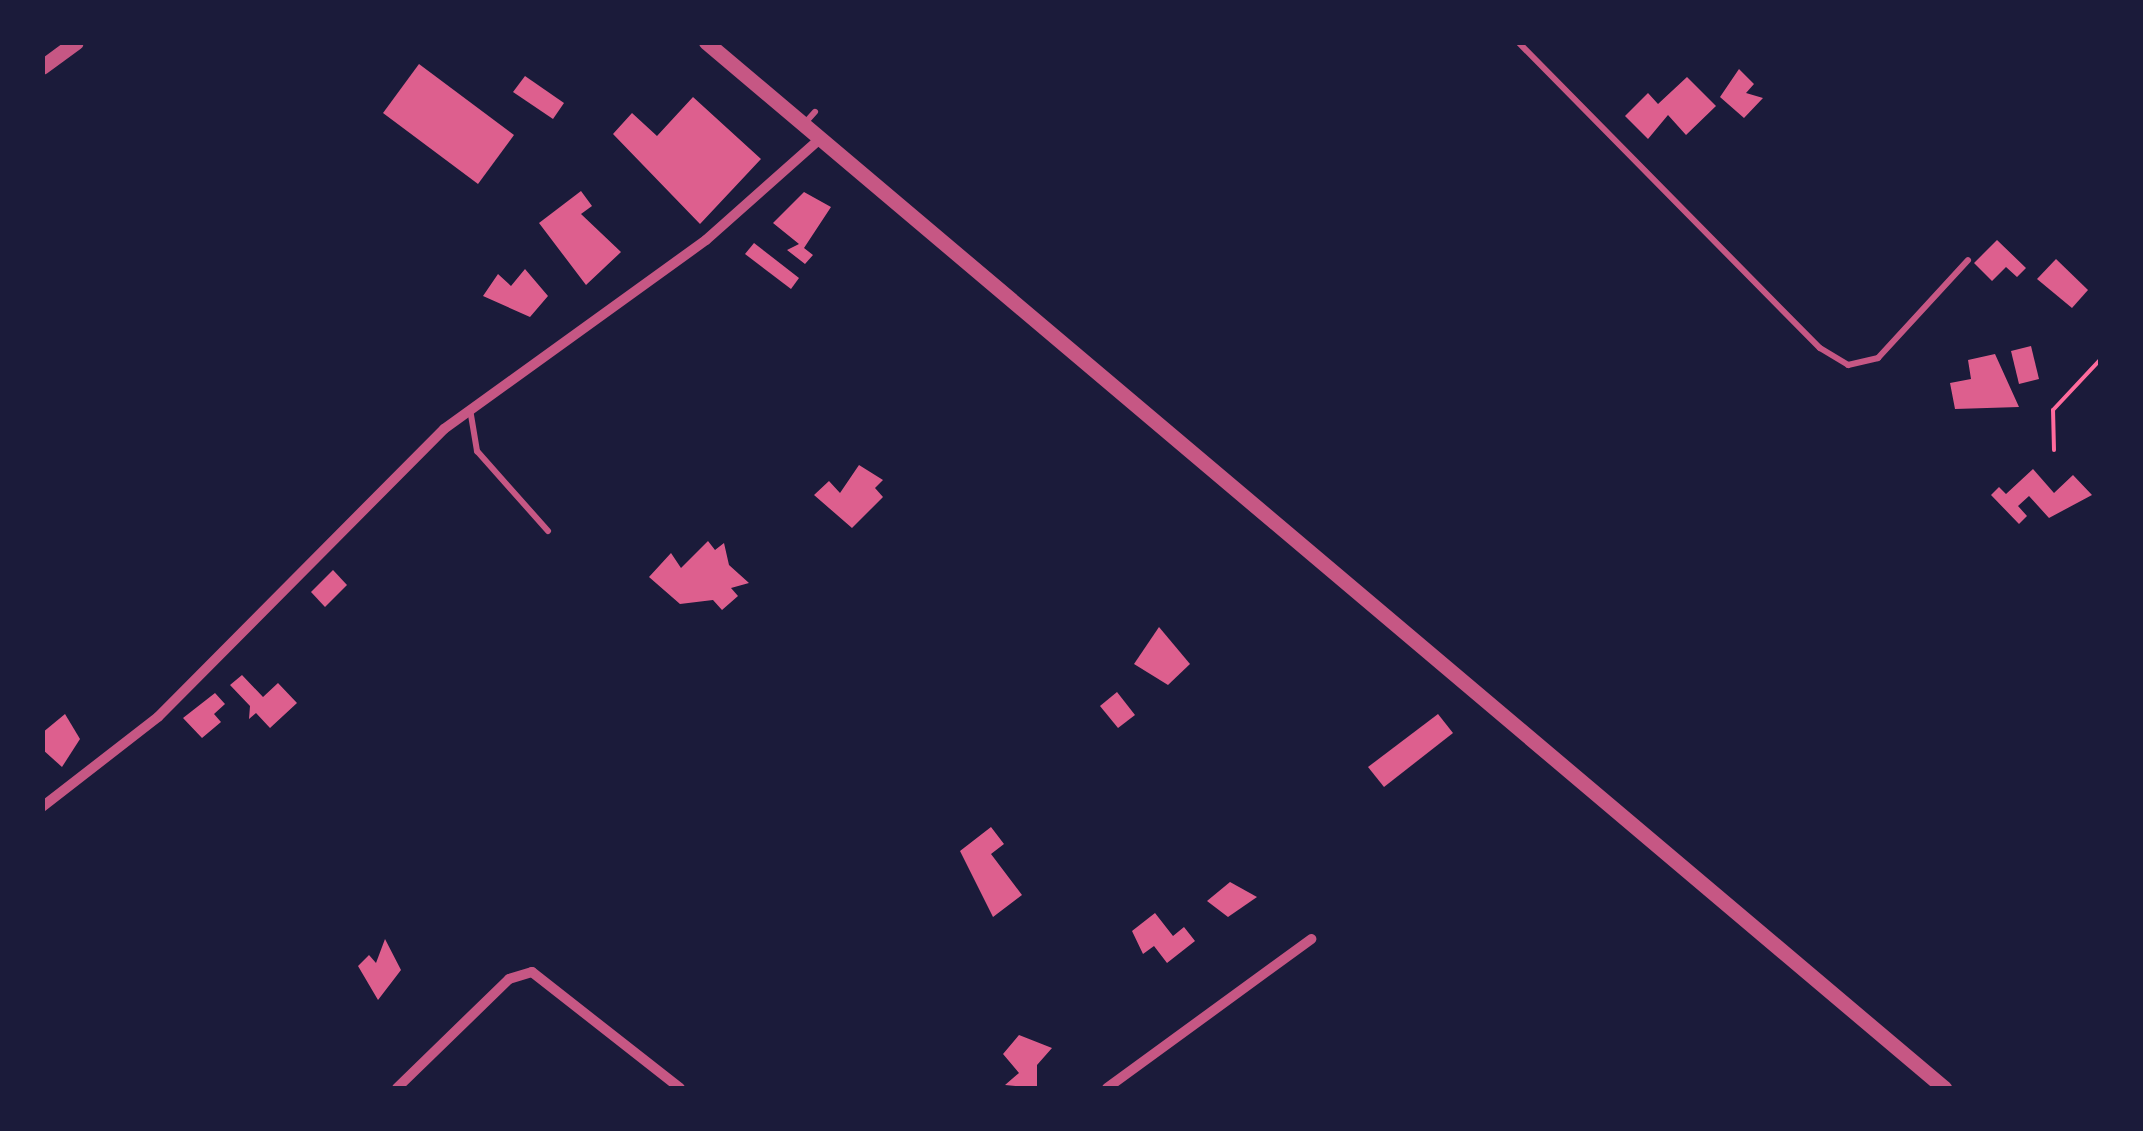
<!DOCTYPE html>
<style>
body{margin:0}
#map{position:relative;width:2143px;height:1131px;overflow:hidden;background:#1b1b3a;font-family:"Alegreya Sans",sans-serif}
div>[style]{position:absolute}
.building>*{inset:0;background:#dd5f8e}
.path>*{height:4px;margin:-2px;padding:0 2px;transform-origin:2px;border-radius:2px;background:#ff6b9d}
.service>*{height:6px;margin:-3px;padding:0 3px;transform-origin:3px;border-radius:3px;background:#c65784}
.minor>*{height:10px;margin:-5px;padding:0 5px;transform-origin:5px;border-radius:5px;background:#c65784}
.tertiary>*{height:15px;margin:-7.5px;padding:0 7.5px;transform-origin:7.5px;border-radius:7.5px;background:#c65784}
span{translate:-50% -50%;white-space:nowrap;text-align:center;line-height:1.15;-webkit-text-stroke:9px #1b1b3a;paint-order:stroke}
.frame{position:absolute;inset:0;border:45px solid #1b1b3a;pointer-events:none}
</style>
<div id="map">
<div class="building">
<i style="clip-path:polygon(419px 64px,514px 135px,478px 184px,383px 113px)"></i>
<i style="clip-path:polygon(1739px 69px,1754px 84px,1746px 93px,1763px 98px,1744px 118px,1720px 97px)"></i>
<i style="clip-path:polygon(525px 76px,564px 103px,553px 119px,513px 92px)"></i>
<i style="clip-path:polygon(1687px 77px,1716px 106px,1686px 135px,1668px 115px,1648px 139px,1625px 116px,1648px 93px,1658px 104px)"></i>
<i style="clip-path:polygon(693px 97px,761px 159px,700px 224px,613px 134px,632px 113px,657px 136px)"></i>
<i style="clip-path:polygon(581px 191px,592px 206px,581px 214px,621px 252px,586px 285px,539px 223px)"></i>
<i style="clip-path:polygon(804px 192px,831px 207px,804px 248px,813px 255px,805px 264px,787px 250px,799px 244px,773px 223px)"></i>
<i style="clip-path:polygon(1997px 240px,2026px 268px,2017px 277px,2006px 267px,1992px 281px,1974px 263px)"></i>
<i style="clip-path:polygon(754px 243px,799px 278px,791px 289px,745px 254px)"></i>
<i style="clip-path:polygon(2056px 259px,2088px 290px,2072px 308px,2037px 279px)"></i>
<i style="clip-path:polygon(525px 269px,548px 296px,530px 317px,483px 296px,498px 274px,511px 286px)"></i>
<i style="clip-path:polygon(2031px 346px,2039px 379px,2019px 384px,2011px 351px)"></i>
<i style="clip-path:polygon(1995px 354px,2019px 407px,1955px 409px,1950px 383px,1971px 379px,1968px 360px)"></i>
<i style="clip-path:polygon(859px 465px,883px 480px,875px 488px,883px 497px,852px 528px,814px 495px,829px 481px,840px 493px)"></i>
<i style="clip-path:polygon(2033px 469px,2054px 493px,2073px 475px,2092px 495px,2049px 518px,2029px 496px,2018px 506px,2027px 516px,2019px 524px,1991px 495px,1999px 487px,2006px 494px)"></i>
<i style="clip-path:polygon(708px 541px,715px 550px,724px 543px,729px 565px,749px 583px,731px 588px,738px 596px,722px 610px,713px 600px,680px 604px,649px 577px,671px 553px,681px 568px)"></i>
<i style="clip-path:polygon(333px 570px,347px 585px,325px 607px,311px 592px)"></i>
<i style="clip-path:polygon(1159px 627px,1190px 664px,1168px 685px,1134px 664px)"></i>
<i style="clip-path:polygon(242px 675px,263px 697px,278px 683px,297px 703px,270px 728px,256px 713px,249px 719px,250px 706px,230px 685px)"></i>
<i style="clip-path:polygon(1117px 692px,1135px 715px,1118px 728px,1100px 706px)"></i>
<i style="clip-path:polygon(215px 693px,225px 704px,214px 714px,221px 722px,202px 738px,183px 718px)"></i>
<i style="clip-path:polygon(65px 714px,80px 739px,62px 767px,42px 749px,42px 733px)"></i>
<i style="clip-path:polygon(1438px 714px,1453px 733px,1384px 787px,1368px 767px)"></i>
<i style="clip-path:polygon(991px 827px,1004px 844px,991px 854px,1022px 895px,993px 917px,960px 851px)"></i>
<i style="clip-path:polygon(1230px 882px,1257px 897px,1228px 917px,1207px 901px)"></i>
<i style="clip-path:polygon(1155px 913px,1173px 936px,1184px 927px,1195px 941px,1167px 963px,1154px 946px,1143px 954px,1132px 931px)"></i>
<i style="clip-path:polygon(385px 939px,401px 970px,378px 1000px,358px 966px,369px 955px,376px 963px)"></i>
<i style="clip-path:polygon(1019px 1035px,1052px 1048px,1037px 1065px,1037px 1088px,1005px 1085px,1019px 1073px,1003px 1054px)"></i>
</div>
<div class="path">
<i style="left:2054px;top:450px;width:40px;rotate:-91.4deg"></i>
<i style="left:2053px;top:410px;width:69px;rotate:-46.8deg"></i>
</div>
<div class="service">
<i style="left:1518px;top:42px;width:430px;rotate:45.4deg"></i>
<i style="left:1820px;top:348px;width:33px;rotate:31deg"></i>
<i style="left:1848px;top:365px;width:31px;rotate:-13deg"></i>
<i style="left:1878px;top:358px;width:133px;rotate:-47.4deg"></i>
<i style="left:805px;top:123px;width:15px;rotate:-48deg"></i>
<i style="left:470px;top:409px;width:43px;rotate:80.5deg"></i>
<i style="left:477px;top:451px;width:107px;rotate:48.4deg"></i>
</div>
<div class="minor">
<i style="left:42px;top:807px;width:147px;rotate:-37.8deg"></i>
<i style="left:158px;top:717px;width:406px;rotate:-45.2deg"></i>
<i style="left:444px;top:429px;width:323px;rotate:-35.8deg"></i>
<i style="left:706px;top:240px;width:154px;rotate:-41.6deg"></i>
<i style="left:397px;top:1088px;width:156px;rotate:-44.2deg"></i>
<i style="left:509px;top:979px;width:24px;rotate:-17deg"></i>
<i style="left:532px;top:972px;width:188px;rotate:38.1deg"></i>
<i style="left:1107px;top:1088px;width:253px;rotate:-36.1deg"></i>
</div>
<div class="tertiary">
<i style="left:706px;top:42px;width:1621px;rotate:40.19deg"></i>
<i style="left:42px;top:67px;width:42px;rotate:-36.3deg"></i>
</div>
<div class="frame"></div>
</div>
